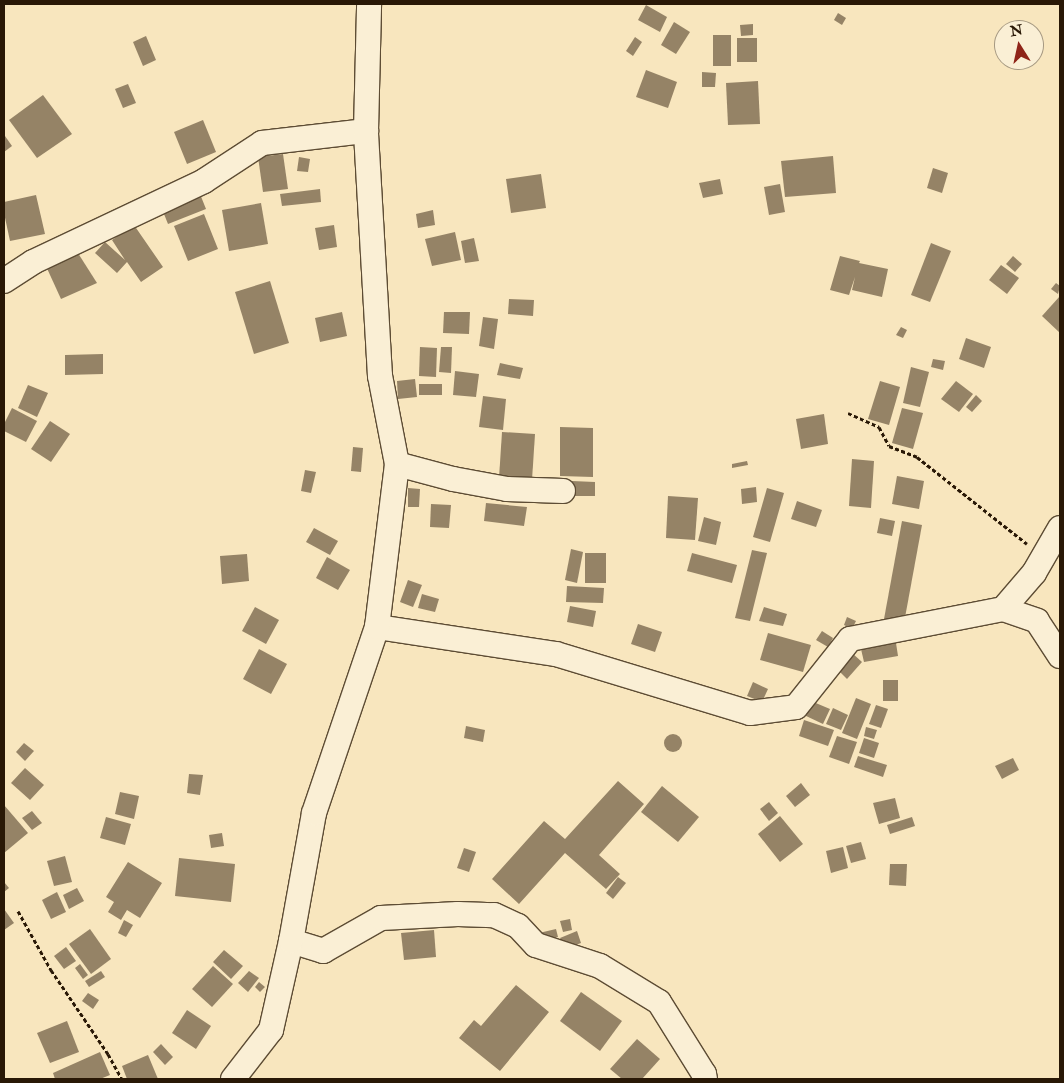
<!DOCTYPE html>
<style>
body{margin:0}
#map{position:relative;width:1064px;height:1083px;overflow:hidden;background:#f8e6be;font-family:"IM FELL Double Pica",serif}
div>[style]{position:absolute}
.building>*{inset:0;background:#958366}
.round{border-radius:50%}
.path>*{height:3px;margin-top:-1.5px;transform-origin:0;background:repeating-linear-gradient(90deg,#291806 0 4px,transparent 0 6.5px)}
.roads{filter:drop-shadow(1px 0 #5d4c34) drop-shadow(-1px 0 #5d4c34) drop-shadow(0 1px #5d4c34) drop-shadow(0 -1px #5d4c34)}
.street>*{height:24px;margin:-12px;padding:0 12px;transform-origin:12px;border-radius:12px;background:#faefd5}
span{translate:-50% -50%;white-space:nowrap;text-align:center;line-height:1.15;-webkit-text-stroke:4px #faefd5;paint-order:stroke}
.frame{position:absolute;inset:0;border:5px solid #291806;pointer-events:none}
.north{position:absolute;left:994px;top:20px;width:50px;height:50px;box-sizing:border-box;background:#faefd5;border:1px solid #a69982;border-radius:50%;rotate:350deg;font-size:14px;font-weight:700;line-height:20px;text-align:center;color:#291806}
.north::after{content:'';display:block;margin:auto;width:18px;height:22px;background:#8f2418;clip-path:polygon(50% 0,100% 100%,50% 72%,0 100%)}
</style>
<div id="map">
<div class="building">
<i style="clip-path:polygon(646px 5px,667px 17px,660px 32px,638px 20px)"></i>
<i style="clip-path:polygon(838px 13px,846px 18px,842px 25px,834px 20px)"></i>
<i style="clip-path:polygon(674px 22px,690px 32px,676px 54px,661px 45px)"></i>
<i style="clip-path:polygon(753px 24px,753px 35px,741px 36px,740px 25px)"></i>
<i style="clip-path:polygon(713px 35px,731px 35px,731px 66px,713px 66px)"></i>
<i style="clip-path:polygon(146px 36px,156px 60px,143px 66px,133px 42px)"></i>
<i style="clip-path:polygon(635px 37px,642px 42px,633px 56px,626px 51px)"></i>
<i style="clip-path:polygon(737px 38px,757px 38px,757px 62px,737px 62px)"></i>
<i style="clip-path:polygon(646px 70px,677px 82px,668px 108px,636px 97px)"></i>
<i style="clip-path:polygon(702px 72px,716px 73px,715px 87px,702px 87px)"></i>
<i style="clip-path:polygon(758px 81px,760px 124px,728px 125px,726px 83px)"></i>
<i style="clip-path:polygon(128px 84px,136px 103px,123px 108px,115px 89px)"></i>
<i style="clip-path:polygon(43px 95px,72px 134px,37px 158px,9px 120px)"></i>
<i style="clip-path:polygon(203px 120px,216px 152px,187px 164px,174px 132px)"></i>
<i style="clip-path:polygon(5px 136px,12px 146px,4px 152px,4px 137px)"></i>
<i style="clip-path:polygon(283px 154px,288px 189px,263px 192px,258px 157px)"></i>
<i style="clip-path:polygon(833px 156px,836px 193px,785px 197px,781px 161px)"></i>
<i style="clip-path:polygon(299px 157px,310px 159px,308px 172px,297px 171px)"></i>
<i style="clip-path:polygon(933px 168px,948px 173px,942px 193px,927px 188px)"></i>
<i style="clip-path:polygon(541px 174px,546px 208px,511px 213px,506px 179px)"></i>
<i style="clip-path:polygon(720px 179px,723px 194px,703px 198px,699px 183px)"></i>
<i style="clip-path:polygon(780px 184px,785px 212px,769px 215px,764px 187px)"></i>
<i style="clip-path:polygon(320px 189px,321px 202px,282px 206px,280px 194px)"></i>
<i style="clip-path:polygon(200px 194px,206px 209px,168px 224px,162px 209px)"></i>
<i style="clip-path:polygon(36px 195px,45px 234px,10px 241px,4px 213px,4px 202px)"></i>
<i style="clip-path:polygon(261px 203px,268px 244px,229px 251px,222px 210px)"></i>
<i style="clip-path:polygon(433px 210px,435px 225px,418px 228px,416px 214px)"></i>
<i style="clip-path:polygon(204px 214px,218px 249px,188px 261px,174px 226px)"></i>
<i style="clip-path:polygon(134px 225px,163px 267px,141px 282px,127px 262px,117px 273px,95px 253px,105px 242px,125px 260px,112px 240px)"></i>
<i style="clip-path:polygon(334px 225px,337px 247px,319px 250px,315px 228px)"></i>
<i style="clip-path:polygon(455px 232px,461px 260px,432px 266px,425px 239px)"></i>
<i style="clip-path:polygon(474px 238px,479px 261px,465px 263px,461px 241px)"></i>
<i style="clip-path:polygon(931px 243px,951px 251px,930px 302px,911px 295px)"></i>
<i style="clip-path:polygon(76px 250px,97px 283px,61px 299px,45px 264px)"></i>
<i style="clip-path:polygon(840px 256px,860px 261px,859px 263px,888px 269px,882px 297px,852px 290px,855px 277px,849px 295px,830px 290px)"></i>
<i style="clip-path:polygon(1013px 256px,1022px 264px,1015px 272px,1006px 264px)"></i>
<i style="clip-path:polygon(1001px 265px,1019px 278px,1007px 294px,989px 280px)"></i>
<i style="clip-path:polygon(270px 281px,289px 343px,254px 354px,235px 292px)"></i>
<i style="clip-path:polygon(1056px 283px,1060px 286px,1058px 294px,1051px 289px)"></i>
<i style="clip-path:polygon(1060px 296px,1060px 333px,1042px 316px)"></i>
<i style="clip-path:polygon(509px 299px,534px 300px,533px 316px,508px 314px)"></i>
<i style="clip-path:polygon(342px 312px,347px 336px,320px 342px,315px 318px)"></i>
<i style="clip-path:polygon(444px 312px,470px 312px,469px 334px,443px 333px)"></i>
<i style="clip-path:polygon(483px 317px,498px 319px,494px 349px,479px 346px)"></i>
<i style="clip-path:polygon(901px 327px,907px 330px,903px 338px,896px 335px)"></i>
<i style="clip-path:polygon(966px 338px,991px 347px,984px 368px,959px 359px)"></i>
<i style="clip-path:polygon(420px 347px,437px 348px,436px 377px,419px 376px)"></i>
<i style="clip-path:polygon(441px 347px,452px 347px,451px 373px,439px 372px)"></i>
<i style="clip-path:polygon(103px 354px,103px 374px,65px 375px,65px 355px)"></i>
<i style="clip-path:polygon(933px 359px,945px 361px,943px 370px,931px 367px)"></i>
<i style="clip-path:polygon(500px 363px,523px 368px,520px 379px,497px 375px)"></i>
<i style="clip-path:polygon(911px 367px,929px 372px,920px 407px,903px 403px)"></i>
<i style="clip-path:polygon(455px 371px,479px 374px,476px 397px,453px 395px)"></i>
<i style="clip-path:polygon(415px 379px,417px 397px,398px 399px,397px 381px)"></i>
<i style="clip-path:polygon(880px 381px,900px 387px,889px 425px,868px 419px)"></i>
<i style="clip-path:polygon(956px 381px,973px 394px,959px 412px,941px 399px)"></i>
<i style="clip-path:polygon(419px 384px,442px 384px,442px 395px,419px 395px)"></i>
<i style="clip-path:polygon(28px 385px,48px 393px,37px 417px,18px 408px)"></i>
<i style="clip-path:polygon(976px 395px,982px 401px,972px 412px,966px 407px)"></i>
<i style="clip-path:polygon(483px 396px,506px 399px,503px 430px,479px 427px)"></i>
<i style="clip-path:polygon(12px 408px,37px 421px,26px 442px,4px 431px,4px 424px)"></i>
<i style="clip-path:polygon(902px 408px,923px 413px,913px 449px,892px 443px)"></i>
<i style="clip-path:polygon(824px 414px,828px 444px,801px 449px,796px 419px)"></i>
<i style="clip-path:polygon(50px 421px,70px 434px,51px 462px,31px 449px)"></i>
<i style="clip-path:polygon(560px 427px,593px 428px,593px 477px,560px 476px)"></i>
<i style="clip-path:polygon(502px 432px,535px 434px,532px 480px,499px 478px)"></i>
<i style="clip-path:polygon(353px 447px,363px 448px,361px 472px,351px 471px)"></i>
<i style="clip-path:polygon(852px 459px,874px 461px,871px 508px,849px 506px)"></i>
<i style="clip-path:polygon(747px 461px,748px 465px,732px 468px,732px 464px)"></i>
<i style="clip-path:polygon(305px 470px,316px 472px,311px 493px,301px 491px)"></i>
<i style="clip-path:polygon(897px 476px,924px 481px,919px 509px,892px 504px)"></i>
<i style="clip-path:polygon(572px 481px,595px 482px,595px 496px,571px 496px)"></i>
<i style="clip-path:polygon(756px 487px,757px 502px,742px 504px,741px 489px)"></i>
<i style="clip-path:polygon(408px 488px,420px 489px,419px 507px,408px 507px)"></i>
<i style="clip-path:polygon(767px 488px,784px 493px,770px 542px,753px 537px)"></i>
<i style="clip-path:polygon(668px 496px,698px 498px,695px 540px,666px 538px)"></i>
<i style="clip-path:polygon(797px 501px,822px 510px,816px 527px,791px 519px)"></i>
<i style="clip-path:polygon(486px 503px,527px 507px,524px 526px,484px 521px)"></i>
<i style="clip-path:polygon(431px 504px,451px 505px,449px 528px,430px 527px)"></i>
<i style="clip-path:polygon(704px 517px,721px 522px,716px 545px,698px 541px)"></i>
<i style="clip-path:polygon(880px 518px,895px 521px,892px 536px,877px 533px)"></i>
<i style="clip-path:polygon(902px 521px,922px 525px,904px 623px,884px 619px)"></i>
<i style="clip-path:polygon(314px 528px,338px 541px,330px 555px,306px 542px)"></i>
<i style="clip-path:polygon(571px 549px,583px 552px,577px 583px,565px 580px)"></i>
<i style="clip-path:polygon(752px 550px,767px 553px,750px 621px,735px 618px)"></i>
<i style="clip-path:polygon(585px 553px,606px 553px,606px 583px,585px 583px)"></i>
<i style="clip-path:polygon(692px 553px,737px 565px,732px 583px,687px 571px)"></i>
<i style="clip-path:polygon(247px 554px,249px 581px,222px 584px,220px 556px)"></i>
<i style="clip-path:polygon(327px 557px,350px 570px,338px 590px,316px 578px)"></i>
<i style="clip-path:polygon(408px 580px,422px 585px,413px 607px,400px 602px)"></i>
<i style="clip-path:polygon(567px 586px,604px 588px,603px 603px,566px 602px)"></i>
<i style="clip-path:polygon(422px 594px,439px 599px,435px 612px,418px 608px)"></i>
<i style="clip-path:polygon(570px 606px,596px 611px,593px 627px,567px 622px)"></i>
<i style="clip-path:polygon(255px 607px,279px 620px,266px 644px,242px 631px)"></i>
<i style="clip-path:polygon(764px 607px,787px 614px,783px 626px,759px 621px)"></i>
<i style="clip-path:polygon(847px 617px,856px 621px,852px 629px,844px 625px)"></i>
<i style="clip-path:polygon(638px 624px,662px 632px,655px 652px,631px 644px)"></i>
<i style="clip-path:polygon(822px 631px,833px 638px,828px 647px,816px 640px)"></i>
<i style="clip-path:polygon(768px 633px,811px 645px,803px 672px,760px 660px)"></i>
<i style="clip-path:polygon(896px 643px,898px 656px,864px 662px,861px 649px)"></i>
<i style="clip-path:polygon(259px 649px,287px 664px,271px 694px,243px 679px)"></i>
<i style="clip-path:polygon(852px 653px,862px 662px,847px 679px,837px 669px)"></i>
<i style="clip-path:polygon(883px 680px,898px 680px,898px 701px,883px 701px)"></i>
<i style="clip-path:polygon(753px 682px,768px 689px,762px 702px,747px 696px)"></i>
<i style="clip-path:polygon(856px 698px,871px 704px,857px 739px,842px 733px)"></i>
<i style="clip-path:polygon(811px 701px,830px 709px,823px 724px,804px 715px)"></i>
<i style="clip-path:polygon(876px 705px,888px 709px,881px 728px,869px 724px)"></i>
<i style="clip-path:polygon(833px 708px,848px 715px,841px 730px,826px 724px)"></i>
<i style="clip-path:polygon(804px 720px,834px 730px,828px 746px,799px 736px)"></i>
<i style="clip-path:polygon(466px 726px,485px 730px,483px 742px,464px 738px)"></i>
<i style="clip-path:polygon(866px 727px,877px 730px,874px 739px,864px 736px)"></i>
<i class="round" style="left:664px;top:734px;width:18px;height:18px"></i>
<i style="clip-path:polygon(837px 736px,857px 742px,849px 764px,829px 757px)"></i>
<i style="clip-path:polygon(864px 738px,879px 743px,874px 758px,859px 753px)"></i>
<i style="clip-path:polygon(24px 743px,34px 751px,25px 761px,16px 752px)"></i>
<i style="clip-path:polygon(858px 756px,887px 765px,883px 777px,854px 767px)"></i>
<i style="clip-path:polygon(1013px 758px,1019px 770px,1002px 779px,995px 766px)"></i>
<i style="clip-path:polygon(25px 768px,44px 785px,30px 800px,11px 783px)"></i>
<i style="clip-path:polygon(189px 774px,203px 775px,200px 795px,187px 793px)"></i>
<i style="clip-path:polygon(618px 781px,644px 804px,599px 855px,620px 874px,606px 889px,565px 853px,519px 904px,492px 879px,544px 821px,565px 839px)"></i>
<i style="clip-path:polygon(801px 783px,810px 795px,795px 807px,786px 796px)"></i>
<i style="clip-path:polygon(662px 786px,699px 817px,678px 842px,641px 812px)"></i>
<i style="clip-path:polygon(120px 792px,139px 796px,134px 819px,115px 814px)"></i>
<i style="clip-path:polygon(895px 798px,900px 818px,879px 824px,873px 803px)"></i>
<i style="clip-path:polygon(769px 802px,778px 813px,769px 821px,760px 809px)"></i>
<i style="clip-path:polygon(4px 805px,28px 833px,4px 853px)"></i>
<i style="clip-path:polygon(32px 811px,42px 823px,32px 830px,22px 818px)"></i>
<i style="clip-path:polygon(780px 816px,803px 844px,780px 862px,758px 834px)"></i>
<i style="clip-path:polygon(106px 817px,131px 824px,125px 845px,100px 838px)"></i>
<i style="clip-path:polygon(912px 817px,915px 826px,890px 834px,887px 825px)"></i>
<i style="clip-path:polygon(222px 833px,224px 846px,211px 848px,209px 835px)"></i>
<i style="clip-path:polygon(861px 842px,866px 859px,851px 863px,846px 846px)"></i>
<i style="clip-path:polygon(843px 847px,848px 868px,831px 873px,826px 851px)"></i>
<i style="clip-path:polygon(464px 848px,476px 852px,469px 872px,457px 868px)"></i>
<i style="clip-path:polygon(65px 856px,72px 882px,54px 886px,47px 861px)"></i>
<i style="clip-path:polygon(179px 858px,235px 864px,231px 902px,175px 896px)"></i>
<i style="clip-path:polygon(128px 862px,162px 883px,140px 918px,127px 910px,121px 920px,108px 912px,114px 902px,106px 897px)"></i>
<i style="clip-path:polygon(890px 864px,907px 864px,906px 886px,889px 885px)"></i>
<i style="clip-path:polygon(618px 877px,626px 883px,613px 899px,606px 893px)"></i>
<i style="clip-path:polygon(4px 882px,9px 888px,4px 892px)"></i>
<i style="clip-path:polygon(77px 888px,84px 901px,69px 909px,63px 895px)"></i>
<i style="clip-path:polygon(57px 892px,66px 912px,51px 919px,42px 900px)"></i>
<i style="clip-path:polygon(4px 909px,14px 923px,4px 930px)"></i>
<i style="clip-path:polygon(570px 919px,572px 930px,563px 932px,560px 921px)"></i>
<i style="clip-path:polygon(124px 920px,133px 925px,126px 937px,118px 933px)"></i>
<i style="clip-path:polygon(90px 929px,111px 959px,91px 974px,69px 944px)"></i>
<i style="clip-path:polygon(556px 929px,558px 937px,541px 941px,539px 933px)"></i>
<i style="clip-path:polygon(434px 930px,436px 957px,404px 960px,401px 933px)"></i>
<i style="clip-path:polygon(577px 931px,581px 943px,565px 949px,560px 938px)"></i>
<i style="clip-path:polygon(66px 947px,76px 961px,64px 969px,54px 956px)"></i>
<i style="clip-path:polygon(224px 950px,243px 966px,231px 979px,213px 962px)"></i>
<i style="clip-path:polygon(80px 964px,88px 975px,83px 979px,75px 968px)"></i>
<i style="clip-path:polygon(213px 966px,233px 984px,212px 1007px,192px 989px)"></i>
<i style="clip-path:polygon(101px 971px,105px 977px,89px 987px,85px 981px)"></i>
<i style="clip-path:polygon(249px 971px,259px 978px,248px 992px,238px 983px)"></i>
<i style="clip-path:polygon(259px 982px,265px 987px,260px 992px,255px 987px)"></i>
<i style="clip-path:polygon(516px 985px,549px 1012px,500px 1071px,459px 1038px,474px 1020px,481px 1026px)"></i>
<i style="clip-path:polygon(581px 992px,622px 1021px,600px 1051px,560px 1021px)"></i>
<i style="clip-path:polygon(88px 993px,99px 1000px,93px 1009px,82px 1001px)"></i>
<i style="clip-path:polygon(187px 1010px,211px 1026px,196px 1049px,172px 1033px)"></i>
<i style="clip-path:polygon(67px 1021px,79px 1052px,50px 1063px,37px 1033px)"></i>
<i style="clip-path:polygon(637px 1039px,660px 1059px,642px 1079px,622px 1079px,610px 1069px)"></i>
<i style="clip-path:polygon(161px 1044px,173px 1057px,165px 1065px,153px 1052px)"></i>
<i style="clip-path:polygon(100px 1052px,110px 1075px,100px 1079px,55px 1079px,53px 1073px)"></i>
<i style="clip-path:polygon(148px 1055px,158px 1079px,127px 1079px,122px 1066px)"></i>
</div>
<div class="path">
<i style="left:848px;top:413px;width:34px;rotate:24deg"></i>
<i style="left:879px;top:427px;width:21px;rotate:62deg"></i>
<i style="left:889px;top:446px;width:30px;rotate:21deg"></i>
<i style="left:917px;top:457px;width:140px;rotate:38.3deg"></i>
<i style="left:18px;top:911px;width:68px;rotate:60.8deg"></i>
<i style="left:51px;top:970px;width:102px;rotate:55.8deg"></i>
<i style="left:108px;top:1054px;width:29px;rotate:61deg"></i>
</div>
<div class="roads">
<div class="street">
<i style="left:4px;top:281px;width:35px;rotate:-33deg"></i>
<i style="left:33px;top:262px;width:189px;rotate:-25.3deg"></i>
<i style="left:204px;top:181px;width:69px;rotate:-33.2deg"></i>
<i style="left:262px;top:143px;width:105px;rotate:-6.6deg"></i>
<i style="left:397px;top:464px;width:58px;rotate:15deg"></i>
<i style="left:453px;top:479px;width:55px;rotate:10.5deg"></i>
<i style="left:507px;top:489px;width:56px;rotate:2deg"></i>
<i style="left:1003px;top:609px;width:48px;rotate:-49.3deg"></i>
<i style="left:1034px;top:573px;width:52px;rotate:-60deg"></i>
<i style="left:377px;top:627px;width:181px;rotate:8.6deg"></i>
<i style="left:556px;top:654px;width:203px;rotate:16.9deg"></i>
<i style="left:750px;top:713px;width:46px;rotate:-7.4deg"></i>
<i style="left:796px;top:707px;width:87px;rotate:-51.5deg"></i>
<i style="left:850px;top:639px;width:156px;rotate:-11.1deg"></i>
<i style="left:1003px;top:609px;width:36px;rotate:19deg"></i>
<i style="left:1037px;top:621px;width:42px;rotate:56.7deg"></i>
<i style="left:291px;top:941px;width:34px;rotate:17deg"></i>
<i style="left:323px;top:951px;width:67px;rotate:-29.6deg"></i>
<i style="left:381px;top:918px;width:77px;rotate:-3deg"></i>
<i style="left:458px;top:914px;width:36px;rotate:2deg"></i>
<i style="left:494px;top:915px;width:26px;rotate:25deg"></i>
<i style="left:518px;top:926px;width:26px;rotate:47deg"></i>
<i style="left:536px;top:945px;width:67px;rotate:18.2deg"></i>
<i style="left:600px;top:966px;width:69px;rotate:31.4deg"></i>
<i style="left:659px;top:1002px;width:85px;rotate:58deg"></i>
<i style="left:704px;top:1074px;width:5px;rotate:79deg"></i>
<i style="left:233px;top:1079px;width:62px;rotate:-52.2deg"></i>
<i style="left:271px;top:1030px;width:91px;rotate:-77.3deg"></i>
<i style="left:291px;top:941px;width:130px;rotate:-79.8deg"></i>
<i style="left:314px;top:813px;width:196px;rotate:-71.3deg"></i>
<i style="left:377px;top:627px;width:164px;rotate:-83deg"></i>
<i style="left:397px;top:464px;width:90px;rotate:-100.9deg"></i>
<i style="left:380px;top:376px;width:245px;rotate:-93.3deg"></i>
<i style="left:366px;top:131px;width:127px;rotate:-88.6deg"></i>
</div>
</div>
<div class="frame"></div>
<div class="north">N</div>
</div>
